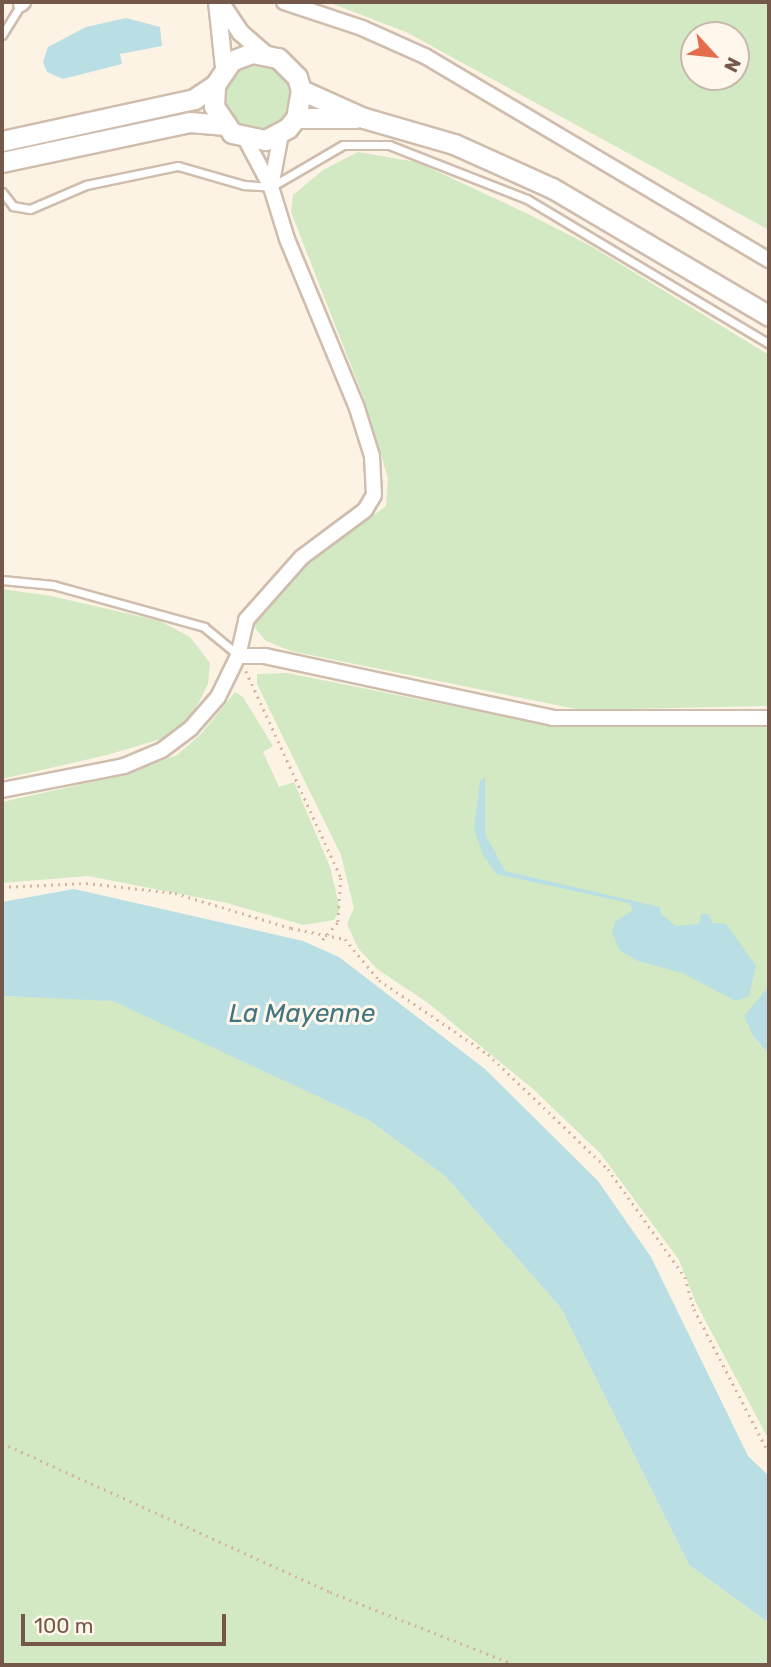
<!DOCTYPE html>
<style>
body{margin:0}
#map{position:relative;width:771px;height:1667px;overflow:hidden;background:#fcf3e4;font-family:Rubik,sans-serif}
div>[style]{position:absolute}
.green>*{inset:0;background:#d2e9c3}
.round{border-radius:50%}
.water>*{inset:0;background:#b9dfe5}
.path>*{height:2.5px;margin-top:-1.25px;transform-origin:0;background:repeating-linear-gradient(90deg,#d6b5a0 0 2px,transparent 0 7px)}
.roads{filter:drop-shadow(2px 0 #cfbdae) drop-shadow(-2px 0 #cfbdae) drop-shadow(0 2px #cfbdae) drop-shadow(0 -2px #cfbdae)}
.service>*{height:7px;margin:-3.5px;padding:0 3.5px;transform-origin:3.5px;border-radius:3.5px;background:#fff}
.minor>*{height:14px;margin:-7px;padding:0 7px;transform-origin:7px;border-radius:7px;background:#fff}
.tertiary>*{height:16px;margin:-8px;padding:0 8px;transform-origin:8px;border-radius:8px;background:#fff}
.secondary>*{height:19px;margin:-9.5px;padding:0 9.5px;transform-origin:9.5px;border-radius:9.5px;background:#fff}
span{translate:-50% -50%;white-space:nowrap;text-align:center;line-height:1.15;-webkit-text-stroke:6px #fff7eb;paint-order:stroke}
.water-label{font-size:26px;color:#417680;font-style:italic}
.frame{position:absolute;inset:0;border:4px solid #74594a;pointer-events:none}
.north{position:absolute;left:680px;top:21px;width:70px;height:70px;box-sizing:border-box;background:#fff7eb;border:2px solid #c7b8ab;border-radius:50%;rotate:117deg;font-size:19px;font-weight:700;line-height:28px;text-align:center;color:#74594a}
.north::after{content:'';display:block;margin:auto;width:24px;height:32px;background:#e46e4c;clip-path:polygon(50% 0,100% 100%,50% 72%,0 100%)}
.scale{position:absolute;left:21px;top:1614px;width:205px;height:32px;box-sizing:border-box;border:4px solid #74594a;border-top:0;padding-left:9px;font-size:21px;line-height:24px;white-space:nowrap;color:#74594a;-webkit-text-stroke:5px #fff7eb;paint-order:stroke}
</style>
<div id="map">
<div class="green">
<i style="clip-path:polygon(evenodd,328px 2px,769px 2px,769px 230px,406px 32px,328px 2px,694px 35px,736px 35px,736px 77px,694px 77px,694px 35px)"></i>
<i class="round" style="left:224px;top:62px;width:68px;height:68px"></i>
<i style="clip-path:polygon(358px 152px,417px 162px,528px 214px,591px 246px,769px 355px,769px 706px,581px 710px,291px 651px,266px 641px,254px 627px,260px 612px,301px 568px,386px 506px,388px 478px,364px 399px,291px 212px,293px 195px,323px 170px)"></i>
<i style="clip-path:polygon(2px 589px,51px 596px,160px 621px,190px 637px,210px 663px,208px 684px,187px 725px,161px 739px,107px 755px,2px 779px)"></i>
<i style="clip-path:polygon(287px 673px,507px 717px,582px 725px,769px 723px,769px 1440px,696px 1303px,679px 1260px,600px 1153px,533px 1089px,428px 1003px,377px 969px,358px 948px,347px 924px,354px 908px,341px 855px,257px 684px,257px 674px)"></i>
<i style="clip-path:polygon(235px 692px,243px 697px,273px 746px,263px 752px,279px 787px,294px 782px,330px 867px,340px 909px,334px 920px,303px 925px,227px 903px,88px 876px,2px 883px,2px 802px,123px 775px,177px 755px,201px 734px)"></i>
<i style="clip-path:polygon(2px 996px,113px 1000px,370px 1121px,445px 1176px,561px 1308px,689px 1565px,769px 1623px,769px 1665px,2px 1665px)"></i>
</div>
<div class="water">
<i style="clip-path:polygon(126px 18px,160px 27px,162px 46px,120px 54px,122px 64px,63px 79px,47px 72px,43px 62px,48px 47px,86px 27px)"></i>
<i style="clip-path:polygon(485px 777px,485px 834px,505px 871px,660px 907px,661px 914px,676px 926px,699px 924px,701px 914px,708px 914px,713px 923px,726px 924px,756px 966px,749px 996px,736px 1001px,682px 973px,638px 961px,619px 950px,612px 932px,615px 922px,633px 910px,629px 903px,496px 874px,482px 853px,474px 828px,480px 781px)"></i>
<i style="clip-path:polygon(74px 889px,303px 941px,339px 957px,485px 1069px,598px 1181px,651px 1257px,748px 1456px,769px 1476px,769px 1623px,689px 1565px,561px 1308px,445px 1176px,370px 1121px,113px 1001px,2px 996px,2px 902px)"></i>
<i style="clip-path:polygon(769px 986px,769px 1054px,754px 1037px,744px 1016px)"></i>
</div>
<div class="path">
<i style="left:246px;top:671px;width:228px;rotate:65.3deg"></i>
<i style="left:341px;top:878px;width:45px;rotate:93.8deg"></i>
<i style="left:338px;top:923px;width:24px;rotate:132deg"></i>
<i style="left:2px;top:887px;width:84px;rotate:-2.7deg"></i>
<i style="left:86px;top:883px;width:90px;rotate:6.4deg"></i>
<i style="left:175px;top:893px;width:121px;rotate:16.8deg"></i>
<i style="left:291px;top:928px;width:55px;rotate:11.5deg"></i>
<i style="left:345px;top:939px;width:53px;rotate:50.3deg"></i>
<i style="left:379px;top:980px;width:132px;rotate:34.2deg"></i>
<i style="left:488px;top:1054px;width:166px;rotate:43.8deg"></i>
<i style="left:608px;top:1169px;width:133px;rotate:54.5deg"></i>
<i style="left:685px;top:1277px;width:33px;rotate:74deg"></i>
<i style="left:694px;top:1309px;width:162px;rotate:62.5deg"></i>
<i style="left:2px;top:1443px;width:360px;rotate:24.4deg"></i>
<i style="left:330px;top:1592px;width:200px;rotate:21.4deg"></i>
</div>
<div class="roads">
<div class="service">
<i style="left:2px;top:35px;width:36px;rotate:-58deg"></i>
<i style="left:2px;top:192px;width:18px;rotate:52deg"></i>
<i style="left:13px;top:206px;width:17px;rotate:10deg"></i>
<i style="left:30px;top:209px;width:61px;rotate:-23.2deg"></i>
<i style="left:86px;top:185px;width:94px;rotate:-11.7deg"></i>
<i style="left:178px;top:166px;width:69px;rotate:16.1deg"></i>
<i style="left:244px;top:185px;width:27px;rotate:4deg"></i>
<i style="left:271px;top:187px;width:83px;rotate:-30.3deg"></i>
<i style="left:343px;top:145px;width:46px"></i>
<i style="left:389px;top:145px;width:148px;rotate:21.4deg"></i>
<i style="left:527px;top:199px;width:282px;rotate:30.9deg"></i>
<i style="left:2px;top:580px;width:51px;rotate:5.6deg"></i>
<i style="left:53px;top:585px;width:157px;rotate:15.5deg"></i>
<i style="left:204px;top:627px;width:43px;rotate:39.3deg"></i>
</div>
<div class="minor">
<i style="left:284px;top:2px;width:82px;rotate:18.4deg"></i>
<i style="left:362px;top:28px;width:69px;rotate:24deg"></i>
<i style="left:425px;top:56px;width:400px;rotate:30.7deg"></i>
<i style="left:21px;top:4px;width:3px;rotate:-45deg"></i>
<i style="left:271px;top:187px;width:54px;rotate:-79.3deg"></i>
<i style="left:238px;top:656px;width:27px"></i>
<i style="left:265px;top:656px;width:295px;rotate:12.1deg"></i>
<i style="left:553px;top:718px;width:216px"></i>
<i style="left:2px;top:790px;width:124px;rotate:-11.1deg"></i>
<i style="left:124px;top:766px;width:41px;rotate:-22.8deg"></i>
<i style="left:162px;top:750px;width:36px;rotate:-37deg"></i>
<i style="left:191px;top:728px;width:41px;rotate:-48.9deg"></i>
<i style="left:218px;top:697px;width:46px;rotate:-64deg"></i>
<i style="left:238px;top:656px;width:37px;rotate:-77deg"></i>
<i style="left:246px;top:620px;width:84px;rotate:-48.4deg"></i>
<i style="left:302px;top:557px;width:79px;rotate:-36.7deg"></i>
<i style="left:365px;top:510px;width:17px;rotate:-59deg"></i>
<i style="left:374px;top:495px;width:39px;rotate:-93deg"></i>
<i style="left:372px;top:456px;width:50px;rotate:-107.4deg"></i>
<i style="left:357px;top:408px;width:183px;rotate:-112.5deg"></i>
<i style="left:287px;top:239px;width:54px;rotate:-107.1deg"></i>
<i style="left:271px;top:187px;width:53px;rotate:-118deg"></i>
</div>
<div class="tertiary">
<i style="left:217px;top:2px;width:66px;rotate:83.9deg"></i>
<i style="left:220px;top:2px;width:37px;rotate:56deg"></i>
<i style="left:241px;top:33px;width:32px;rotate:41deg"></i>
</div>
<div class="secondary">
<i style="left:301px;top:90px;width:28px;rotate:100deg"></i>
<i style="left:296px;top:118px;width:13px;rotate:129deg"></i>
<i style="left:288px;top:128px;width:26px;rotate:152deg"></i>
<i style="left:265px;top:140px;width:34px;rotate:-168deg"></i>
<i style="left:232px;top:133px;width:32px;rotate:-124deg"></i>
<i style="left:214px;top:106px;width:21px;rotate:-87deg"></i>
<i style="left:215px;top:85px;width:29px;rotate:-56deg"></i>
<i style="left:231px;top:61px;width:22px;rotate:-21deg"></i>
<i style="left:252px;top:53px;width:26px;rotate:11deg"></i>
<i style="left:278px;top:58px;width:27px;rotate:45deg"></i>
<i style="left:297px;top:77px;width:14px;rotate:73deg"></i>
<i style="left:301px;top:90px;width:69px;rotate:24deg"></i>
<i style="left:364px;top:118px;width:94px;rotate:16.1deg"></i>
<i style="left:454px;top:144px;width:107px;rotate:24.2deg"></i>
<i style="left:552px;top:188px;width:252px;rotate:30.5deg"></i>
<i style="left:296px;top:118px;width:60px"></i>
<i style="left:2px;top:141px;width:197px;rotate:-12.3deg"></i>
<i style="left:194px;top:99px;width:25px;rotate:-34deg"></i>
<i style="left:2px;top:162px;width:192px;rotate:-12deg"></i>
<i style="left:190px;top:122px;width:33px;rotate:5deg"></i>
</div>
</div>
<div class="water-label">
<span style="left:302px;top:1014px">La Mayenne</span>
</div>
<div class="frame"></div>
<div class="north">N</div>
<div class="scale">100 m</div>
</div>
